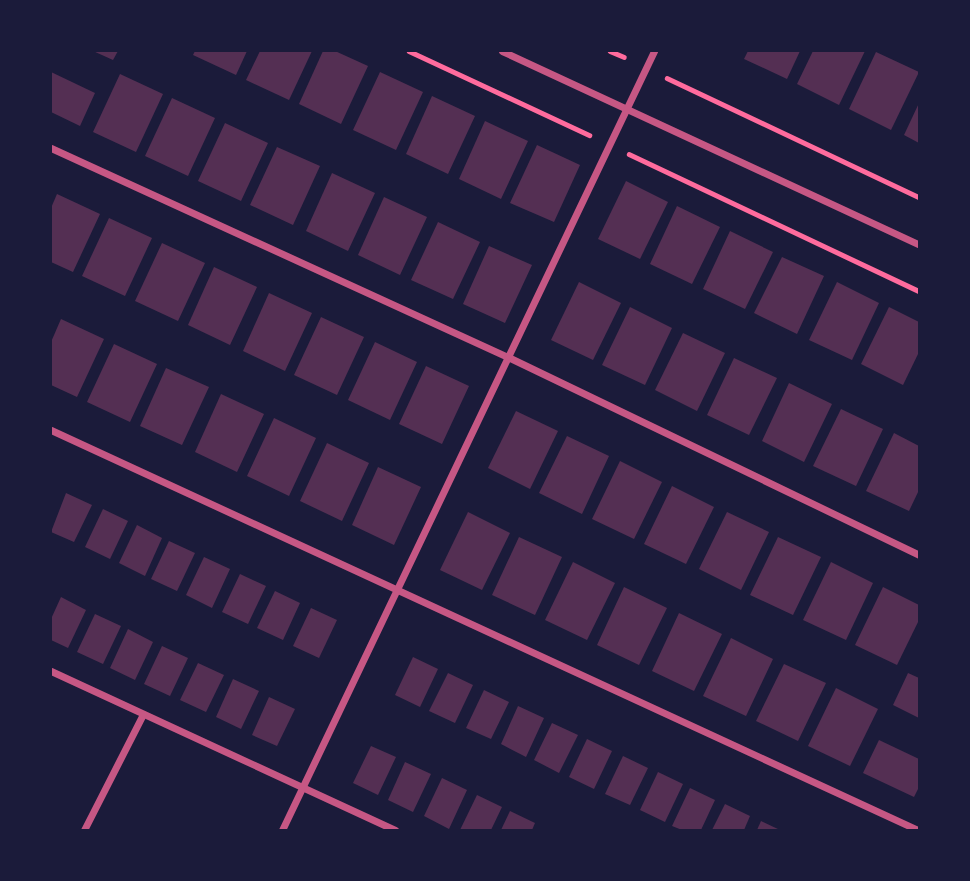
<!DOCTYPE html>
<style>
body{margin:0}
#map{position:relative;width:970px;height:881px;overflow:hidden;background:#1b1b3a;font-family:"Exo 2",sans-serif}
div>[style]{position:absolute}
.building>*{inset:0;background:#542f53}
.path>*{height:4.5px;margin:-2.25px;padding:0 2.25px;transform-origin:2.25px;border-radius:2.25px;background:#ff6b9d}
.minor>*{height:7px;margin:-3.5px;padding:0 3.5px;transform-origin:3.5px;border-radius:3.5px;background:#c65784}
span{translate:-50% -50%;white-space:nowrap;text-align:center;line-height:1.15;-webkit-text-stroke:5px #1b1b3a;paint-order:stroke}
.frame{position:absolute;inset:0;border:52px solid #1b1b3a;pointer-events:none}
</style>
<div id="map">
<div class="building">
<i style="clip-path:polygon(93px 51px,118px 51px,113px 60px)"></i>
<i style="clip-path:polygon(195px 51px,247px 51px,236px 75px,193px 55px)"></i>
<i style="clip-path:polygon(260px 51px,312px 51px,289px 100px,246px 80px)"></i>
<i style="clip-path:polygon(323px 51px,335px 51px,368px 66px,341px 124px,299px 104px)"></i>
<i style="clip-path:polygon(748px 51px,800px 51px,787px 79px,744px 59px)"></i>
<i style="clip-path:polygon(813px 51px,865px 51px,839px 105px,797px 84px)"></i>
<i style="clip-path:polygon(876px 52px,919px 72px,891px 130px,849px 109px)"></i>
<i style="clip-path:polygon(51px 72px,95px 93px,80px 126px,51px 112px)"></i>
<i style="clip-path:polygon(380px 72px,423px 92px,396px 150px,353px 130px)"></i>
<i style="clip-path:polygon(120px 74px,163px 94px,136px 152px,93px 132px)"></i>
<i style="clip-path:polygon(432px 96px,475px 116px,448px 174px,406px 154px)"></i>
<i style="clip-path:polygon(172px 98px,215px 118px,188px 176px,145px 156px)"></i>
<i style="clip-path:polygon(919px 103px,919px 143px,904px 135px)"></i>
<i style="clip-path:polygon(485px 121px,528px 141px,501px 199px,459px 179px)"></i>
<i style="clip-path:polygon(225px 123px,268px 143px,241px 201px,198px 181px)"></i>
<i style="clip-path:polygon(537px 145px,580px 165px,554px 222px,510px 203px)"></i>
<i style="clip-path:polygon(277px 147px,320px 166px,293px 225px,250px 205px)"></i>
<i style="clip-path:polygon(332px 173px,375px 193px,348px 251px,306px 231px)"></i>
<i style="clip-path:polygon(626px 181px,668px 202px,640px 259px,598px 239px)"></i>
<i style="clip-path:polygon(57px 194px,100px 214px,73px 272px,51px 262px,51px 208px)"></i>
<i style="clip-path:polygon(384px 197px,427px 217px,400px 275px,358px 255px)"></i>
<i style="clip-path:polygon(677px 206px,720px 227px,692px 284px,650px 264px)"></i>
<i style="clip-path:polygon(109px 218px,152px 238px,125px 296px,82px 276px)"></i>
<i style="clip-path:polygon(438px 222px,480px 242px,453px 299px,411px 280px)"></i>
<i style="clip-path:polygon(730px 231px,773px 252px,745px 309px,703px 289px)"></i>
<i style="clip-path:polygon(162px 243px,205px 263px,178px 321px,135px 301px)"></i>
<i style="clip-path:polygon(489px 246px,532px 265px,505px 323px,463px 304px)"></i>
<i style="clip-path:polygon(782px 257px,824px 276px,797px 334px,754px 313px)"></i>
<i style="clip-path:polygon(214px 267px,257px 287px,230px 345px,188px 325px)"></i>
<i style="clip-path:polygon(579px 282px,621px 303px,593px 360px,551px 340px)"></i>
<i style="clip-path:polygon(837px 282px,879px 303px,852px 360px,809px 340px)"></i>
<i style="clip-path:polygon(269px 293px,312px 313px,285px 371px,243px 351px)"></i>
<i style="clip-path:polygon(630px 307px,672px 328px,645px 385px,602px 365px)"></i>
<i style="clip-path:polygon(889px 307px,919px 322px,919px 352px,903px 385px,861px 364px)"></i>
<i style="clip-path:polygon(321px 317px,364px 337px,337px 395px,294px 375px)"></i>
<i style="clip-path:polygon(61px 319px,104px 339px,77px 397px,51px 385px,51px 342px)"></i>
<i style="clip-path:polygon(683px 333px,725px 353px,697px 411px,655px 390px)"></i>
<i style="clip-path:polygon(375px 342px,417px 362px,390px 420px,348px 400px)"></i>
<i style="clip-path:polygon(114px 344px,157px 364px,130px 422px,87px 402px)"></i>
<i style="clip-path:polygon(734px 358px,777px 378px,749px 435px,707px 415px)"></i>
<i style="clip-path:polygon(426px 366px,469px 386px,442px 444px,399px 424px)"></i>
<i style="clip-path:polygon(166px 368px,209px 387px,182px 445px,140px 426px)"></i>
<i style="clip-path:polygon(789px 383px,832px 404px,804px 462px,762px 441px)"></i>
<i style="clip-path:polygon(221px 394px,264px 414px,237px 472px,195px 452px)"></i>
<i style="clip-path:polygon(841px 409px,883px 429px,856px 486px,813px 466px)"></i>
<i style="clip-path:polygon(516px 411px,558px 431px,530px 489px,488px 468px)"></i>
<i style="clip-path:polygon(274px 418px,316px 438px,289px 496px,247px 476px)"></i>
<i style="clip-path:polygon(894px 433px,919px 446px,919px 490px,909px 511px,866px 491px)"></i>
<i style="clip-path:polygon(567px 436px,609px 456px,582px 514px,539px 493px)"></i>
<i style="clip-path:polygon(327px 443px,369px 463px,342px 521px,300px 501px)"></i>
<i style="clip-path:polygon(620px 461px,662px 482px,634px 539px,592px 519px)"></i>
<i style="clip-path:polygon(378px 467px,421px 487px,394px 545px,352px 525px)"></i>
<i style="clip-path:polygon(672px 486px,714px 507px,686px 564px,644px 544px)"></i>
<i style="clip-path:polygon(66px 493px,92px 505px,74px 542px,51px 532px)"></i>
<i style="clip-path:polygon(103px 509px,128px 521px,110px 559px,85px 547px)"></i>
<i style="clip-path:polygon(468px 512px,510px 533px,482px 590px,440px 570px)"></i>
<i style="clip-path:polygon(727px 512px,769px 532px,741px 590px,699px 569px)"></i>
<i style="clip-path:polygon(137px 525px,162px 538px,145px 576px,119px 563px)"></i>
<i style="clip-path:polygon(519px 537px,562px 557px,535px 615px,492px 595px)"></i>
<i style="clip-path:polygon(778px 537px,821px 557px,793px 615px,750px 595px)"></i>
<i style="clip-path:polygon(169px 541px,195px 553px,177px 591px,151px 579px)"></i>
<i style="clip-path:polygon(204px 557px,230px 569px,212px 608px,186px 595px)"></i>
<i style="clip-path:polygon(573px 562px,615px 583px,587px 640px,545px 620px)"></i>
<i style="clip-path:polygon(831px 562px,873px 583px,846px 640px,803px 620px)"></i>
<i style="clip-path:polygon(240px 574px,266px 586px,248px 624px,222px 612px)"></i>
<i style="clip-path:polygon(624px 587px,667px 608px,639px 665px,597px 645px)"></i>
<i style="clip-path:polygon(883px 587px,919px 605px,919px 620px,897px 665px,855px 645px)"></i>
<i style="clip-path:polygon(275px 591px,300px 603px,283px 640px,257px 628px)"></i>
<i style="clip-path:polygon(61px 597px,86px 610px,68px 648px,51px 640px,51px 619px)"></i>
<i style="clip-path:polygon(311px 608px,337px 620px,319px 658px,293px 646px)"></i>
<i style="clip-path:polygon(679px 613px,722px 634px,694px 691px,652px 671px)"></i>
<i style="clip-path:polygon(95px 614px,121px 626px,103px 664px,77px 652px)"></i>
<i style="clip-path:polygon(128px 629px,153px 642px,135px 680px,110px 668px)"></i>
<i style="clip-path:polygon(731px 638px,773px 659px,746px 716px,703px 696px)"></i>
<i style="clip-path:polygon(162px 646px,188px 658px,170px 696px,144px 684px)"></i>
<i style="clip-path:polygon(413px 657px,438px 669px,420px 707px,395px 695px)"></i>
<i style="clip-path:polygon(198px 663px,224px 675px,206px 712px,180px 700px)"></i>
<i style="clip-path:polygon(784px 664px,826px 683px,798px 741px,756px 721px)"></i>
<i style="clip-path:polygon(448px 673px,473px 685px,455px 723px,429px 711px)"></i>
<i style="clip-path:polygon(908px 673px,919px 678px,919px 718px,893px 705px)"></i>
<i style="clip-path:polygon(233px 679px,259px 691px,241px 729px,216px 717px)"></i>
<i style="clip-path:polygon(836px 688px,878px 709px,850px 766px,808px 746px)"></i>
<i style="clip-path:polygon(484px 690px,509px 702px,491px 739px,466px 728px)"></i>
<i style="clip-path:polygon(269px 697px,295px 709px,277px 746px,252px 735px)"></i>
<i style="clip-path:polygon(518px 706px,544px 718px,526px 757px,501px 744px)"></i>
<i style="clip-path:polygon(552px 723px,578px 735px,559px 773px,534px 760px)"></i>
<i style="clip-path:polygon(587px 739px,612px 751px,594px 789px,569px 777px)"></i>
<i style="clip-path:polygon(879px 740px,919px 759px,919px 787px,914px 797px,863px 773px)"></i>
<i style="clip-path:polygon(371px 746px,396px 757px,378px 795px,353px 783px)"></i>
<i style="clip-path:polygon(623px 756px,648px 768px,630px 805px,605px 794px)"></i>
<i style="clip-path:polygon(405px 762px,431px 774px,413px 812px,388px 800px)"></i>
<i style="clip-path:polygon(658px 772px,683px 784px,665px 822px,640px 810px)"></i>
<i style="clip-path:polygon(442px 778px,467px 790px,449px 829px,424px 816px)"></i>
<i style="clip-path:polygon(690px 788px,715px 800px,701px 830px,682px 830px,672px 826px)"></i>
<i style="clip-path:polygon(477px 795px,502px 807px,491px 830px,460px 830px)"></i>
<i style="clip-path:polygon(725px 804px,750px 816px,744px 830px,712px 830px)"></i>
<i style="clip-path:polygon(510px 811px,535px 823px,532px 830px,501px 830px)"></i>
<i style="clip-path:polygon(761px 821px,780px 830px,757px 830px)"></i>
</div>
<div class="path">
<i style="left:409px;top:51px;width:199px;rotate:25deg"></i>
<i style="left:610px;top:51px;width:15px;rotate:23deg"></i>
<i style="left:667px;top:78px;width:279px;rotate:25.3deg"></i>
<i style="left:629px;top:154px;width:321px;rotate:25.3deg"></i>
</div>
<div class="minor">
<i style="left:502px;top:51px;width:460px;rotate:24.9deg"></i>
<i style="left:51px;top:148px;width:503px;rotate:24.58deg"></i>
<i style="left:508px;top:357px;width:456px;rotate:25.7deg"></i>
<i style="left:51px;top:430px;width:955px;rotate:24.77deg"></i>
<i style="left:51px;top:671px;width:379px;rotate:24.8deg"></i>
<i style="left:84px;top:830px;width:130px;rotate:-63deg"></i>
<i style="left:282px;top:830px;width:863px;rotate:-64.47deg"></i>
</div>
<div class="frame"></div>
</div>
